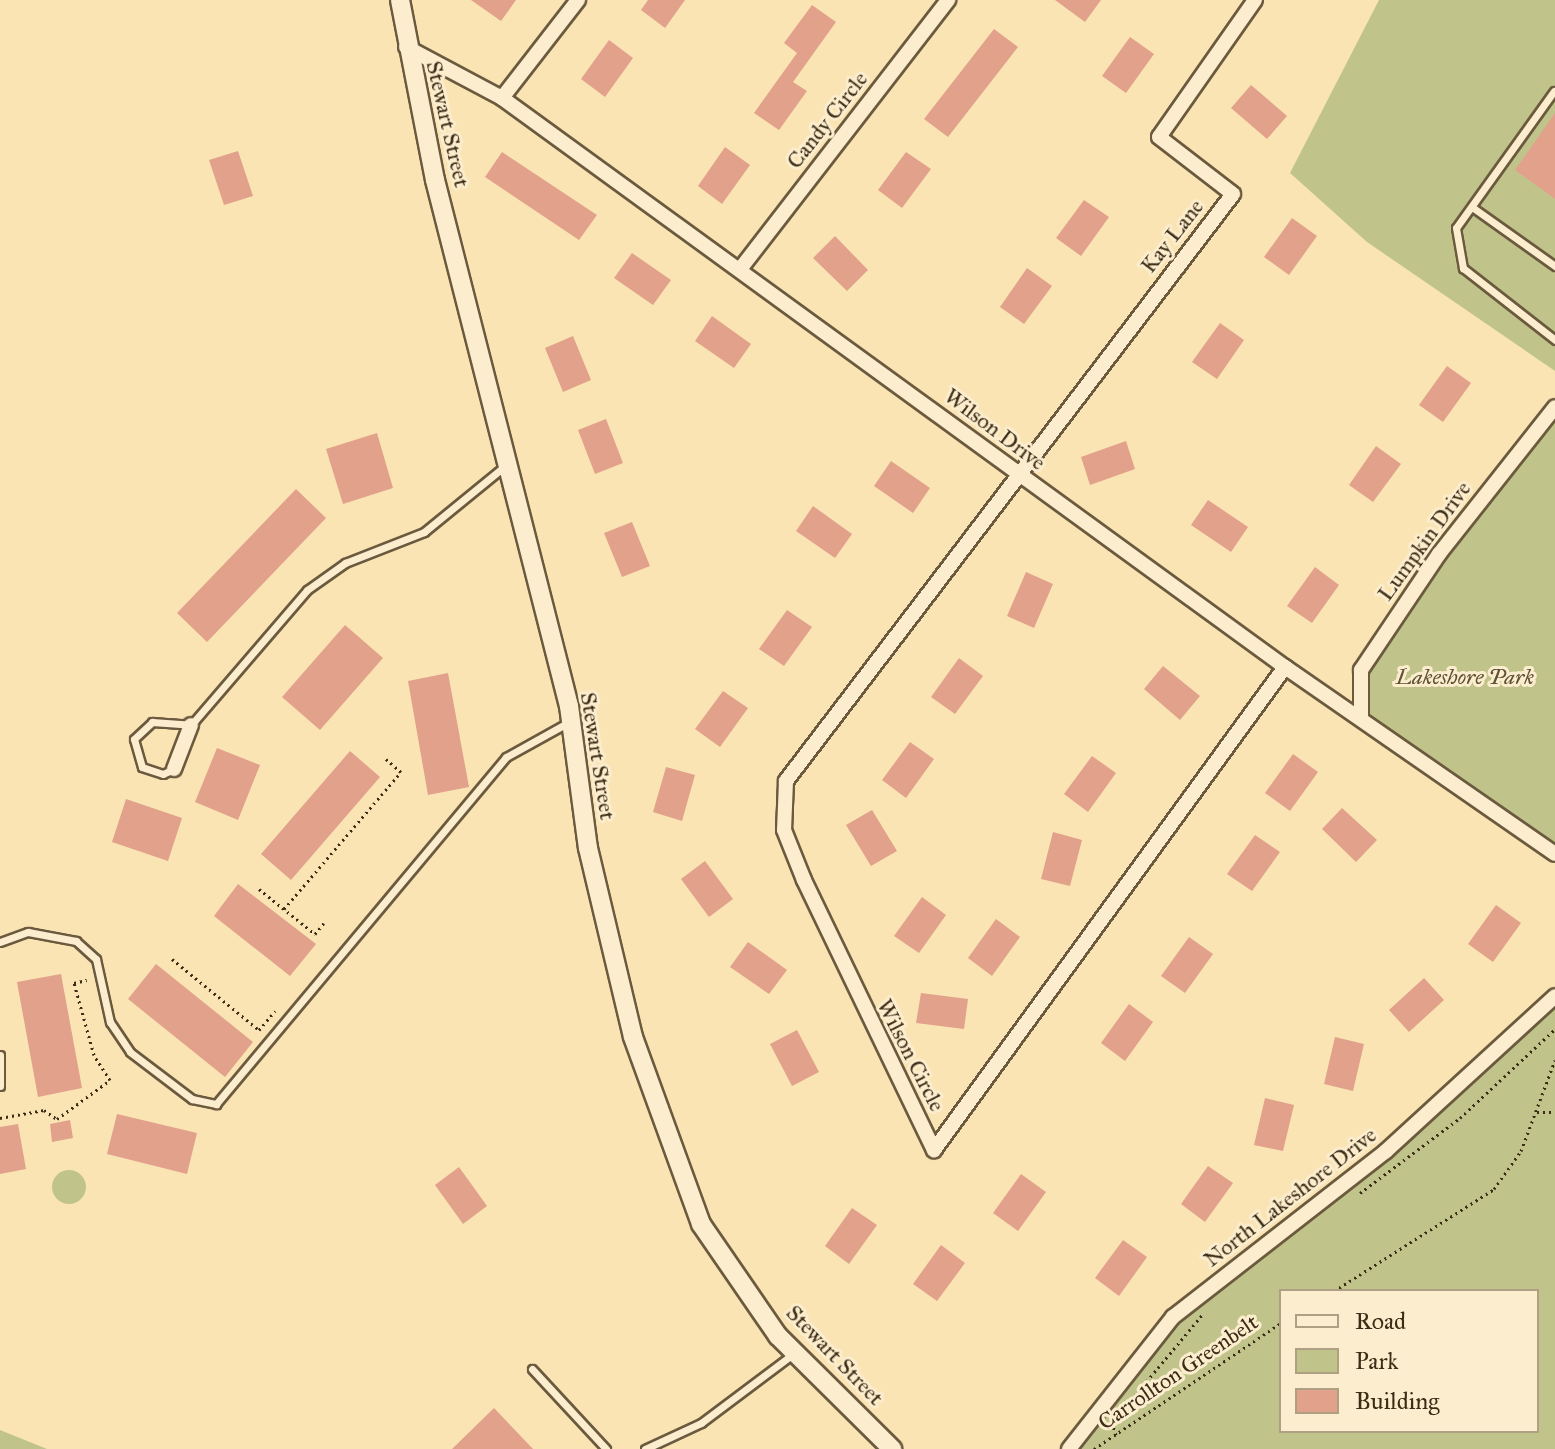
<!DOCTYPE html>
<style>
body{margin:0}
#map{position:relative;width:1555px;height:1449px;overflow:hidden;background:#fae4b4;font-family:"IM FELL Great Primer",serif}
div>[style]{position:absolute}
.green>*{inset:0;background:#c0c48b}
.round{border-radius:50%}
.building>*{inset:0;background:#e2a18a}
.path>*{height:3px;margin-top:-1.5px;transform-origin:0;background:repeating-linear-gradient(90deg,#3b2c16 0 2px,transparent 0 6px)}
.roads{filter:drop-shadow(2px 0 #6b5a3e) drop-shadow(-2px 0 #6b5a3e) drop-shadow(0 2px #6b5a3e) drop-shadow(0 -2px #6b5a3e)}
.service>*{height:7px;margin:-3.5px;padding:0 3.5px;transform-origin:3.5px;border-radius:3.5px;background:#fcedce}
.minor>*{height:14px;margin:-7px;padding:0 7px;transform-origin:7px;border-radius:7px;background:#fcedce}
.tertiary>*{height:18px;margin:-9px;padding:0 9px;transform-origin:9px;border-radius:9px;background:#fcedce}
span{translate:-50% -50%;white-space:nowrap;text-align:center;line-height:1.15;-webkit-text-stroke:6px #fcedce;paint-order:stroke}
.street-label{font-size:22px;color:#3b2c16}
.park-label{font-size:22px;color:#5c5233;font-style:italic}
.legend{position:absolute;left:1279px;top:1289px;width:260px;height:144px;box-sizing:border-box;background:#fcedce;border:2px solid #afa084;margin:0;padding:10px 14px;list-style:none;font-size:24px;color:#3b2c16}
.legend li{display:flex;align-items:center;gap:16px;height:40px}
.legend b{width:40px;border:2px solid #afa084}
</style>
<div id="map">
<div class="green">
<i style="clip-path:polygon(1379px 0,1555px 0,1555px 371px,1367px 242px,1290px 173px)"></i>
<i style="clip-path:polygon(1555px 399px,1555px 856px,1361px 715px,1361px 670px)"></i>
<i style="clip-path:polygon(evenodd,1555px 1002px,1555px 1449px,1076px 1449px,1173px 1317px,1386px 1151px,1555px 1002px,1281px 1291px,1537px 1291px,1537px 1431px,1281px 1431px,1281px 1291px)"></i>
<i class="round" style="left:52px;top:1170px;width:34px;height:34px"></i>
<i style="clip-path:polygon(0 1430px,47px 1449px,0 1449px)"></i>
</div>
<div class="building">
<i style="clip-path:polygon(471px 0,516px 0,501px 21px)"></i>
<i style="clip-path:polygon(648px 0,685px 0,665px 28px,641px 10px)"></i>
<i style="clip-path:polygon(1055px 0,1101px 0,1085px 22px)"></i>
<i style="clip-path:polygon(812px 5px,836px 22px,793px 82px,807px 91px,779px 130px,754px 113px,797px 53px,784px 43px)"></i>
<i style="clip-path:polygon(994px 29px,1018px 47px,948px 137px,924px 119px)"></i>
<i style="clip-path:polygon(1130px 37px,1154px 54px,1126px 93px,1102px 76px)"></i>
<i style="clip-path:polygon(609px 40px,633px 58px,605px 97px,581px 79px)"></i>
<i style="clip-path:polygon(1251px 85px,1287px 116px,1267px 139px,1231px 108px)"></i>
<i style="clip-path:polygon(1555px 113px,1555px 199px,1515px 170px)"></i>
<i style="clip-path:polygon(725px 147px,750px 165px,722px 204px,698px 186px)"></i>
<i style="clip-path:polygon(238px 151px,253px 196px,224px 205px,209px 160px)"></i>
<i style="clip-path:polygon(502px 152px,597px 215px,579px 240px,485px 177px)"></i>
<i style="clip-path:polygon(906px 152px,931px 169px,902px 208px,878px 190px)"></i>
<i style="clip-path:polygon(1084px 200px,1109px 217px,1081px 256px,1056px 238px)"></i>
<i style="clip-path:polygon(1292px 218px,1317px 236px,1289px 275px,1264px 257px)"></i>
<i style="clip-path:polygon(835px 236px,868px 270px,847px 291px,813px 258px)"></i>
<i style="clip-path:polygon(632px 253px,671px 280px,653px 305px,614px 278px)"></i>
<i style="clip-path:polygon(1027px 268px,1052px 286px,1024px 324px,1000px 307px)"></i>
<i style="clip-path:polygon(712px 316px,751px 344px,734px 368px,695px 341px)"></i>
<i style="clip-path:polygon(1220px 323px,1244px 340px,1217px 379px,1192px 362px)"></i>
<i style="clip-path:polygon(573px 336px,591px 380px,563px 392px,545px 348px)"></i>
<i style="clip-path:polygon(1447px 366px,1471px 383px,1443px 422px,1419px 405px)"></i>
<i style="clip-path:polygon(606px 419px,623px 463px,595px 474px,578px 430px)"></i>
<i style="clip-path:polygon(377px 433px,393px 488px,343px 504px,326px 449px)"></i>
<i style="clip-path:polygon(1126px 441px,1135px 469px,1090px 485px,1081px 457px)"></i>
<i style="clip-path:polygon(1376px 446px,1401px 464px,1373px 502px,1349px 485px)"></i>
<i style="clip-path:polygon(891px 461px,930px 488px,913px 513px,874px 486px)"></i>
<i style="clip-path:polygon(296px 489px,326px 518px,207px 642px,177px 613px)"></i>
<i style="clip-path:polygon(1208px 500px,1248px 527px,1231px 552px,1191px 525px)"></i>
<i style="clip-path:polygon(813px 506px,852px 534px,835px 558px,796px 531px)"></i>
<i style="clip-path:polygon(632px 522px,650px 566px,622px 577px,604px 533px)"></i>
<i style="clip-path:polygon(1315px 567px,1339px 585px,1312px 623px,1287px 606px)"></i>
<i style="clip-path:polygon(1026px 572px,1053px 584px,1034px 628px,1007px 616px)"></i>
<i style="clip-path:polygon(787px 610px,812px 627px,784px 666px,759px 649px)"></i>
<i style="clip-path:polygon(345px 625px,383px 658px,320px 730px,282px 697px)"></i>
<i style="clip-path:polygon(959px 658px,983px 676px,955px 714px,931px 697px)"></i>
<i style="clip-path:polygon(1163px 666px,1200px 696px,1180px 720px,1144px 689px)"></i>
<i style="clip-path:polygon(448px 673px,469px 787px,428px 795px,408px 681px)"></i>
<i style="clip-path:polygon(723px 691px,748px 708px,720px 747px,695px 729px)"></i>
<i style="clip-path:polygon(910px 742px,934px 759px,906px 798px,882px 780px)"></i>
<i style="clip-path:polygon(217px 748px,260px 765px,238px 820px,195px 802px)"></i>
<i style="clip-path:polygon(350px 751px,380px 777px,291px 880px,261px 854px)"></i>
<i style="clip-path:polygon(1293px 754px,1318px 772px,1290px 811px,1265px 793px)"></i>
<i style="clip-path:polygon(1092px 756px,1116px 773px,1088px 812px,1064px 794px)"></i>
<i style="clip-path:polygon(666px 767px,695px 775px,682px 821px,653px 812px)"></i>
<i style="clip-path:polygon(126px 799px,182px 818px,168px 861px,112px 842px)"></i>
<i style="clip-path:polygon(1342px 808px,1377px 840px,1356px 862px,1322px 829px)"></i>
<i style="clip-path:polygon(872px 810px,897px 851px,871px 866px,846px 825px)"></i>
<i style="clip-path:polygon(1053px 832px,1082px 840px,1070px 886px,1041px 879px)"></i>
<i style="clip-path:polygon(1255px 835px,1280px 852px,1252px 891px,1227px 874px)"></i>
<i style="clip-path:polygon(705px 861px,733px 899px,709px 917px,681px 879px)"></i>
<i style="clip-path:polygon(238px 884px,316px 944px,290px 976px,214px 916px)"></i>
<i style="clip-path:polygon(922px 897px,946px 915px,919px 953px,894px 936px)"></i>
<i style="clip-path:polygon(1496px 905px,1521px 923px,1493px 962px,1468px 944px)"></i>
<i style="clip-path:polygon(996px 919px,1020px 937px,992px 976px,968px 958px)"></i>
<i style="clip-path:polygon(1189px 937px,1213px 954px,1185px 993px,1161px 976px)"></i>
<i style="clip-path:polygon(748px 942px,787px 970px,769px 994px,730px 967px)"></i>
<i style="clip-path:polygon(156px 964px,253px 1042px,225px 1077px,128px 999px)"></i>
<i style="clip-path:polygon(61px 974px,82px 1088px,38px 1097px,17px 982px)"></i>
<i style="clip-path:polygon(1424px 978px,1444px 1000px,1409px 1032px,1389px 1010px)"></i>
<i style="clip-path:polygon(921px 993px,968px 999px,964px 1029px,916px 1023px)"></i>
<i style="clip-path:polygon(1129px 1004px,1153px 1022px,1125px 1061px,1101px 1043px)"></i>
<i style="clip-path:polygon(797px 1030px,819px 1072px,792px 1086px,770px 1044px)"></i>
<i style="clip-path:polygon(1335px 1037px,1364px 1044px,1353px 1091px,1324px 1084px)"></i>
<i style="clip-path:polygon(1265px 1098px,1294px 1105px,1283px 1151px,1254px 1145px)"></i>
<i style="clip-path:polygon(117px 1114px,197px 1133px,187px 1174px,107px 1154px)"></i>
<i style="clip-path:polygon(70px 1120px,73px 1138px,52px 1142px,50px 1124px)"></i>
<i style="clip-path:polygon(18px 1124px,26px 1169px,0 1174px,0 1127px)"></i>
<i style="clip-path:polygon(1208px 1166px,1233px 1183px,1205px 1222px,1181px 1204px)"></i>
<i style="clip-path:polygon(459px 1167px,487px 1206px,463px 1224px,435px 1185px)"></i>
<i style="clip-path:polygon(1021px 1174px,1046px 1192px,1018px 1231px,993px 1213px)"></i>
<i style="clip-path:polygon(852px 1208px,877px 1225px,849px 1264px,825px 1246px)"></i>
<i style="clip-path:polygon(1123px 1240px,1147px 1257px,1119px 1296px,1095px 1278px)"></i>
<i style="clip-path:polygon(941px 1245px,965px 1263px,937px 1301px,913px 1284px)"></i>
<i style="clip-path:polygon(494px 1408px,533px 1449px,452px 1449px)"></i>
</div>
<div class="path">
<i style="left:259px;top:889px;width:72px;rotate:38.8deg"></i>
<i style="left:315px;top:934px;width:14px;rotate:-51deg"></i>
<i style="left:284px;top:909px;width:180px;rotate:-49.5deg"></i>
<i style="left:401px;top:772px;width:20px;rotate:-139deg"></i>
<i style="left:172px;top:959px;width:112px;rotate:39.2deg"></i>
<i style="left:259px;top:1030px;width:25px;rotate:-50deg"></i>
<i style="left:1537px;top:1112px;width:18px"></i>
<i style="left:0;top:1118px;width:45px;rotate:-10.3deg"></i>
<i style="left:44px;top:1110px;width:16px;rotate:35deg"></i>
<i style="left:57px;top:1119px;width:66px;rotate:-36.3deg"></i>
<i style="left:110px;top:1080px;width:30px;rotate:-123deg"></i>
<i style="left:94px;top:1055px;width:75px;rotate:-105.5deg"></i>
<i style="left:74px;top:983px;width:13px;rotate:-13deg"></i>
<i style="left:1360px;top:1193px;width:125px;rotate:-36.9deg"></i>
<i style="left:1460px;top:1118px;width:130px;rotate:-43.1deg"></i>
<i style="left:1334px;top:1291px;width:190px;rotate:-32.5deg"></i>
<i style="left:1494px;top:1189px;width:47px;rotate:-54.6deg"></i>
<i style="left:1521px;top:1151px;width:97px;rotate:-69.5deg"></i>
<i style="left:1116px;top:1435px;width:13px;rotate:-108deg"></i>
<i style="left:1112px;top:1423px;width:141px;rotate:-50.2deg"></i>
<i style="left:1094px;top:1449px;width:225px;rotate:-34deg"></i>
</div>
<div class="roads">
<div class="service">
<i style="left:1554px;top:91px;width:168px;rotate:125.6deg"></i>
<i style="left:1456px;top:228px;width:41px;rotate:80.1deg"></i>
<i style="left:1463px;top:268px;width:117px;rotate:38deg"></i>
<i style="left:1472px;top:207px;width:102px;rotate:35.4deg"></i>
<i style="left:174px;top:769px;width:12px;rotate:156deg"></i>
<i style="left:163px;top:774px;width:22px;rotate:-162deg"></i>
<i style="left:142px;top:767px;width:29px;rotate:-106deg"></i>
<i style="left:134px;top:739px;width:25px;rotate:-43deg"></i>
<i style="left:152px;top:722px;width:39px;rotate:4deg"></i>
<i style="left:191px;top:725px;width:178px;rotate:-49.3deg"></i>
<i style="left:307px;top:590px;width:47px;rotate:-35.4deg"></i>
<i style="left:345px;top:563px;width:85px;rotate:-21.4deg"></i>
<i style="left:424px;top:532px;width:104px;rotate:-39.2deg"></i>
<i style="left:0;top:942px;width:30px;rotate:-20deg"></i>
<i style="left:28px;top:932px;width:49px;rotate:10.6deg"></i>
<i style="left:76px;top:941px;width:27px;rotate:42deg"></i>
<i style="left:96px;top:959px;width:65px;rotate:77.5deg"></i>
<i style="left:110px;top:1022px;width:36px;rotate:56deg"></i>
<i style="left:130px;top:1052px;width:78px;rotate:37.2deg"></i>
<i style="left:192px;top:1099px;width:25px;rotate:12deg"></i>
<i style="left:216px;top:1104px;width:452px;rotate:-50.1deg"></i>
<i style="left:506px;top:757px;width:74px;rotate:-29deg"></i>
<i style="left:0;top:1055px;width:31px;rotate:90deg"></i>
<i style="left:532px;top:1369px;width:109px;rotate:47.2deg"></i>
<i style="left:645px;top:1449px;width:62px;rotate:-24.9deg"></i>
<i style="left:701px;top:1423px;width:115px;rotate:-36.9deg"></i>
</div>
<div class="minor">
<i style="left:1255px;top:0;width:167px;rotate:125deg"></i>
<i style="left:1159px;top:137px;width:93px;rotate:37.6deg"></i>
<i style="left:1233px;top:194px;width:738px;rotate:127.29deg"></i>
<i style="left:786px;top:781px;width:49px;rotate:92.3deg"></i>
<i style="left:784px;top:830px;width:54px;rotate:68.2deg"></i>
<i style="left:804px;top:880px;width:300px;rotate:64.3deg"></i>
<i style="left:934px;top:1150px;width:597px;rotate:-53.99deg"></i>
<i style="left:406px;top:47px;width:109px;rotate:28deg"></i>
<i style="left:502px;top:98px;width:968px;rotate:36.01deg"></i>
<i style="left:1285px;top:667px;width:328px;rotate:34.7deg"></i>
<i style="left:502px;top:98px;width:124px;rotate:-52.2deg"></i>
<i style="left:741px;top:268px;width:339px;rotate:-52.3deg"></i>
<i style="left:1361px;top:715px;width:45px;rotate:-90deg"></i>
<i style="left:1361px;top:670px;width:140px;rotate:-56.1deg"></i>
<i style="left:1439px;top:554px;width:187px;rotate:-51.7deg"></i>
<i style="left:174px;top:769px;width:47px;rotate:-68.9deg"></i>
<i style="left:1069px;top:1449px;width:168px;rotate:-51.8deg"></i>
<i style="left:1173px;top:1317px;width:270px;rotate:-37.9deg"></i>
<i style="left:1386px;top:1151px;width:229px;rotate:-42.5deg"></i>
</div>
<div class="tertiary">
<i style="left:400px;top:0;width:183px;rotate:79deg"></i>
<i style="left:435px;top:180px;width:543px;rotate:75.71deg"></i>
<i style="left:569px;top:706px;width:143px;rotate:82.4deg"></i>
<i style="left:588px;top:848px;width:194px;rotate:76.6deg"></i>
<i style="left:633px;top:1037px;width:199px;rotate:70deg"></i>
<i style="left:701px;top:1224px;width:136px;rotate:55.5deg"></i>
<i style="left:778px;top:1336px;width:161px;rotate:44.7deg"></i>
</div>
</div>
<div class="street-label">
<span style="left:827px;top:120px;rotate:-52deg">Candy Circle</span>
<span style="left:448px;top:124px;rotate:77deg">Stewart Street</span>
<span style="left:1172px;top:236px;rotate:-52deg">Kay Lane</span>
<span style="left:995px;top:429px;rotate:37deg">Wilson Drive</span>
<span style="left:1424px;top:541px;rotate:-54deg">Lumpkin Drive</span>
<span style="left:598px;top:756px;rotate:81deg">Stewart Street</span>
<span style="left:911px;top:1055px;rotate:63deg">Wilson Circle</span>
<span style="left:1290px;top:1197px;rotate:-38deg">North Lakeshore Drive</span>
<span style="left:835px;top:1355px;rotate:46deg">Stewart Street</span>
<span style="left:1178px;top:1372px;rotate:-34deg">Carrollton Greenbelt</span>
</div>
<div class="park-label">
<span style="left:1465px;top:677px">Lakeshore Park</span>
</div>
<ul class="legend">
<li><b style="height:10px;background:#fcedce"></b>Road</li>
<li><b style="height:22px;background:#c0c48b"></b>Park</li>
<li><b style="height:22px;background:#e2a18a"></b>Building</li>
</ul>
</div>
